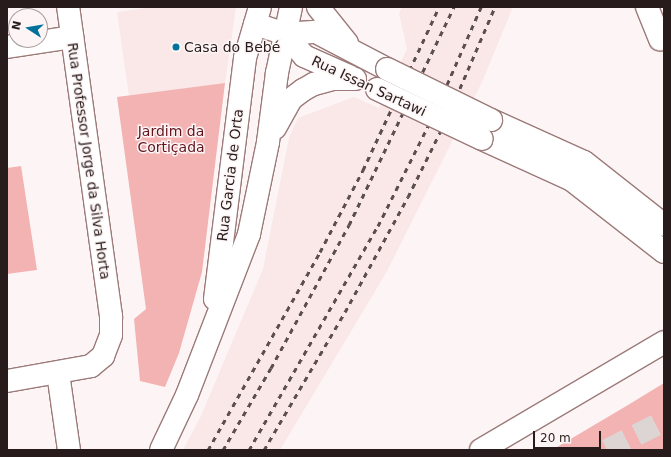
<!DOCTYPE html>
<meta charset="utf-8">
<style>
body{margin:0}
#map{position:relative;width:671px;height:457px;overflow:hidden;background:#fdf5f5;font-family:"DejaVu Sans",sans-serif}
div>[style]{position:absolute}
.built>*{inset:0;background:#fae7e7}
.green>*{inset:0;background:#f3b3b3}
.highway-tunnel>*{height:22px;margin-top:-11px;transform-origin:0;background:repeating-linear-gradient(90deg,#ddd4d4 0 22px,transparent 0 33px)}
.roads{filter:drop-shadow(1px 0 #9b7a79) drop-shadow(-1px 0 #9b7a79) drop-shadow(0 1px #9b7a79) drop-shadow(0 -1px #9b7a79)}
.minor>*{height:22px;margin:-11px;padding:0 11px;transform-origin:11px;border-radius:11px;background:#fff}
.rail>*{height:3px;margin-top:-1.5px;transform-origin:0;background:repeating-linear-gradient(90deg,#5a4e4e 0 5px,transparent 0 10px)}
.bridges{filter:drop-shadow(1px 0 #9b7a79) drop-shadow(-1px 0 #9b7a79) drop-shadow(0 1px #9b7a79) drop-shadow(0 -1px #9b7a79)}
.minor-bridge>*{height:22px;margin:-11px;padding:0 11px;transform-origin:11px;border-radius:11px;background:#fff}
.dots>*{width:11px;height:11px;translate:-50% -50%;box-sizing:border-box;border:2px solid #fdf5f5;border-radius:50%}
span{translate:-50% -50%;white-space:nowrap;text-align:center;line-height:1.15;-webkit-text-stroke:3px #fdf5f5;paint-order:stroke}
.poi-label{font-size:14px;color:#281b1b}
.left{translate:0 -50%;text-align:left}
.street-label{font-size:14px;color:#281b1b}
.park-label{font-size:14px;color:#62141e}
.frame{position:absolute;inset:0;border:8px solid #281b1b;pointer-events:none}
.north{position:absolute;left:8px;top:8px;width:40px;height:40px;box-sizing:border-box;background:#fdf5f5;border:1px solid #a89e9e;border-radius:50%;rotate:282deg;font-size:11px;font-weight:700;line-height:16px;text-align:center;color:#281b1b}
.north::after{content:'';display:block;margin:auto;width:14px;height:18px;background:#02729d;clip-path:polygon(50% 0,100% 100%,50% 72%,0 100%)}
.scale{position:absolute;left:533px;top:431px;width:68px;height:18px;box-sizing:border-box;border:2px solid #281b1b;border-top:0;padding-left:5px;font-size:12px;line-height:14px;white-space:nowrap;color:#281b1b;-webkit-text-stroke:3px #fdf5f5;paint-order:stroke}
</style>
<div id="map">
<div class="built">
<i style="clip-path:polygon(153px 7px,236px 7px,225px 83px,129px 96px,117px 12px)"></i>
<i style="clip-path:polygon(402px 7px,513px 7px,482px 82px,386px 273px,280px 450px,183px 450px,201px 416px,263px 269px,289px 138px,298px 118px,354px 97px,379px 108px,407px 49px,399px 13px)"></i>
</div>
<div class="green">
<i style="clip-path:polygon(225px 83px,202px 272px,179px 353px,165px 387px,140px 381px,134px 319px,146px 309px,117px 97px)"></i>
<i style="clip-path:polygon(21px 166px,37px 270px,7px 274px,7px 168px)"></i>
<i style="clip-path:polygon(664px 383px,664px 450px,552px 450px,628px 405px)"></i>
</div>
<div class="highway-tunnel">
<i style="left:607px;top:450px;width:64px;rotate:-27deg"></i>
</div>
<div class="roads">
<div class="minor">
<i style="left:318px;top:7px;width:46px;rotate:51.1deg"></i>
<i style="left:647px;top:7px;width:35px;rotate:68deg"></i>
<i style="left:255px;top:24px;width:32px;rotate:18deg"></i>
<i style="left:285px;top:34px;width:31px;rotate:-4deg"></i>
<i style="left:316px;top:32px;width:80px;rotate:27.5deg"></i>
<i style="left:285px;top:34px;width:29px;rotate:49deg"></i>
<i style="left:304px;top:56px;width:51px;rotate:24.1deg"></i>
<i style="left:7px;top:47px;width:66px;rotate:-8.7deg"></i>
<i style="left:491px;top:120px;width:102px;rotate:24.3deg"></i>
<i style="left:584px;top:162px;width:102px;rotate:38.2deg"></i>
<i style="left:275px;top:128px;width:33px;rotate:-61deg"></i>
<i style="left:291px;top:99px;width:15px;rotate:-37deg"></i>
<i style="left:303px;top:90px;width:13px;rotate:-29deg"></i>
<i style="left:314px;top:84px;width:20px;rotate:-15deg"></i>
<i style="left:333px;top:79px;width:22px"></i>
<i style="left:482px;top:139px;width:99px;rotate:24.5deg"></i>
<i style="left:572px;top:180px;width:117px;rotate:38deg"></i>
<i style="left:215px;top:299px;width:243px;rotate:-82.9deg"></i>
<i style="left:245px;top:58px;width:53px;rotate:-73.6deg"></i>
<i style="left:58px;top:373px;width:78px;rotate:81.9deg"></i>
<i style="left:7px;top:381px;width:85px;rotate:-10.1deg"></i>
<i style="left:91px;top:366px;width:16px;rotate:-40deg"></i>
<i style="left:103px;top:356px;width:22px;rotate:-69deg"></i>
<i style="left:111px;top:335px;width:19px;rotate:-90deg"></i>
<i style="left:111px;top:316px;width:312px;rotate:-97.9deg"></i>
<i style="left:161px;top:450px;width:61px;rotate:-64.7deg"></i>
<i style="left:187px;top:395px;width:173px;rotate:-68.9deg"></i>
<i style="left:249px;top:234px;width:94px;rotate:-78.3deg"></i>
<i style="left:268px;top:142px;width:70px;rotate:-82.6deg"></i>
<i style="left:277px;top:73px;width:67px;rotate:-78deg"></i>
<i style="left:481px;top:450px;width:212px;rotate:-30.5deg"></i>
</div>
</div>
<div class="rail">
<i style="left:208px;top:450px;width:227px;rotate:-60.5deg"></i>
<i style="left:320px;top:252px;width:93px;rotate:-62.3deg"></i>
<i style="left:363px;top:170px;width:180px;rotate:-65deg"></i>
<i style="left:223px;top:450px;width:95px;rotate:-59.7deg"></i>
<i style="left:271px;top:368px;width:163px;rotate:-61.4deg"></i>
<i style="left:349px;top:225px;width:242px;rotate:-64.3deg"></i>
<i style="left:249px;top:450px;width:258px;rotate:-60.1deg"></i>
<i style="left:378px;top:226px;width:127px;rotate:-63.4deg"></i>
<i style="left:435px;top:112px;width:115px;rotate:-66.3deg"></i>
<i style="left:264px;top:450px;width:160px;rotate:-59.6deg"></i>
<i style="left:345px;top:312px;width:131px;rotate:-61.3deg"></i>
<i style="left:408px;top:197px;width:90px;rotate:-63.7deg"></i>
<i style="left:448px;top:116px;width:119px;rotate:-66.7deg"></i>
</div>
<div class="bridges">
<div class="minor-bridge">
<i style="left:387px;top:69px;width:116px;rotate:26.1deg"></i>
<i style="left:377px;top:89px;width:116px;rotate:25.5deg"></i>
</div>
</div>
<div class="dots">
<i style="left:176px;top:47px;background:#02729d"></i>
</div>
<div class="poi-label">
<span class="left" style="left:184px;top:47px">Casa do Bebé</span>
</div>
<div class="street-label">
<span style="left:369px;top:86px;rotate:25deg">Rua Issan Sartawi</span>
<span style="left:89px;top:161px;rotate:82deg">Rua Professor Jorge da Silva Horta</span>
<span style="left:230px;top:175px;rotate:-83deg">Rua Garcia de Orta</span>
</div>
<div class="park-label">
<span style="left:171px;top:139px">Jardim da<br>Cortiçada</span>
</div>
<div class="frame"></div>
<div class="north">N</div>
<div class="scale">20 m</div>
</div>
